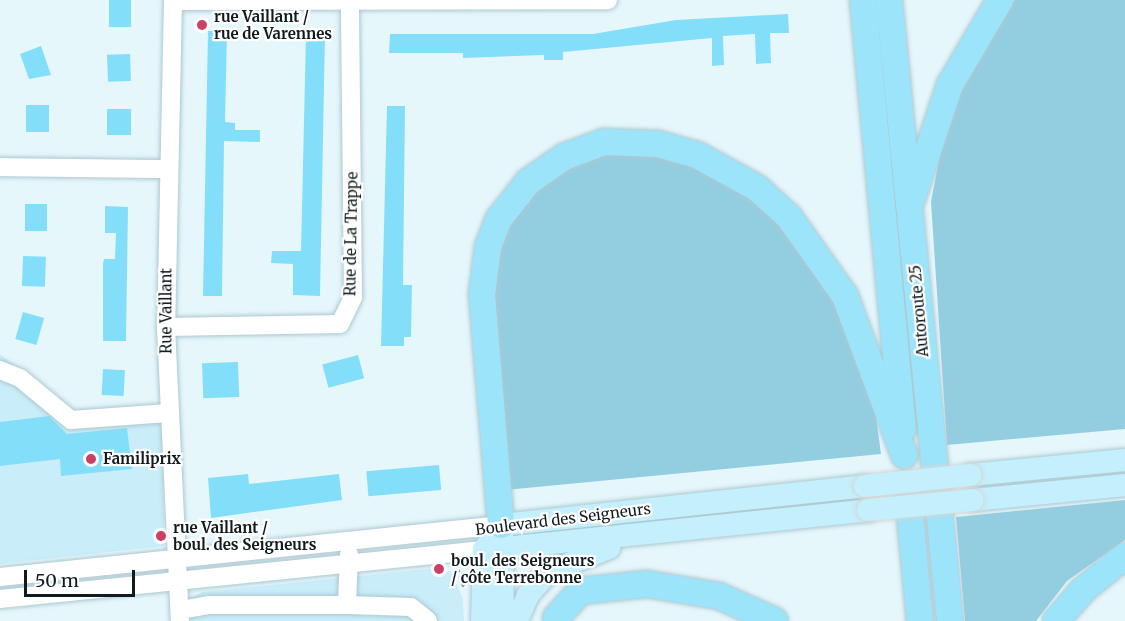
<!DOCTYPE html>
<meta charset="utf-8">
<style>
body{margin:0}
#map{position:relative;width:1125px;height:621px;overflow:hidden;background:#e6f7fc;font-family:Merriweather,serif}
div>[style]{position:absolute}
.built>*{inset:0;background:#c9eefa}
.green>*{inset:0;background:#93cee0}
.building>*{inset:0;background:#83dff9;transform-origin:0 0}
.path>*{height:3px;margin-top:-1.5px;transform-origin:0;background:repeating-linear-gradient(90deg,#92a0a4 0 3px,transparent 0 7.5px)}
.roads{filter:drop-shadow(0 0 2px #adc8d1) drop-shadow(0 0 2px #adc8d1)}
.minor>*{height:18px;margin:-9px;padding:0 9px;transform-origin:9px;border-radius:9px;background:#fff}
.major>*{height:22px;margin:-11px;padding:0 11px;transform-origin:11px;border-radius:11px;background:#c4effc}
.highway>*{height:26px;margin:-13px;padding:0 13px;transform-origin:13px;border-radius:13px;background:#9ce4fa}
.bridges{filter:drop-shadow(0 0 2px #d4d6d6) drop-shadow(0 0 2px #d4d6d6)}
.major-bridge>*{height:22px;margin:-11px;padding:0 11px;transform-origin:11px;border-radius:11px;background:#c4effc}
.dots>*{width:16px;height:16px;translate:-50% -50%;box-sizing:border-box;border:3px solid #fff;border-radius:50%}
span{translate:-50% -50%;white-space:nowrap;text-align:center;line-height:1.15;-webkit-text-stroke:4.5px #fff;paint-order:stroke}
.poi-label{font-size:15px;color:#111b1e;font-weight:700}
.left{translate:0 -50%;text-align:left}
.street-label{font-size:15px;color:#111b1e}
.scale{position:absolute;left:24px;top:570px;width:111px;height:27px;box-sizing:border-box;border:3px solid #111b1e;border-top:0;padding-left:8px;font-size:18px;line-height:21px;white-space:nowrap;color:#111b1e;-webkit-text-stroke:4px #fff;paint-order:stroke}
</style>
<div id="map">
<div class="built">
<i style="clip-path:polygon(0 354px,77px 413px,162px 405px,164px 546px,0 564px)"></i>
<i style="clip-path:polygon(437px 568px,438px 573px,451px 571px,463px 599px,464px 621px,191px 621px,192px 599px,202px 592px)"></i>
</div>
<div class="green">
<i style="clip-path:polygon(1015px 0,1125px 0,1125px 429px,947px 445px,931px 202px,942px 144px,964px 81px,994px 25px)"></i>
<i style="clip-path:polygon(635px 149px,722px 175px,784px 226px,829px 292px,874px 401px,881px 454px,506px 490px,493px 285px,499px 245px,530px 192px,597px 152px)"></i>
<i style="clip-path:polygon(1125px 500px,1125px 540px,1067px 581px,1036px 621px,965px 621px,956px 517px)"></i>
</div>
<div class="building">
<i style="left:109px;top:0;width:22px;height:27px"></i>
<i style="clip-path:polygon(788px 14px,789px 33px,770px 33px,771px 63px,756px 64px,755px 34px,723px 36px,724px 65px,712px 66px,712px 38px,563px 52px,563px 60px,544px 60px,544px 55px,463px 58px,463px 53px,389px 53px,390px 34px,593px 34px,676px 20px)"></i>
<i style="clip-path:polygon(208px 31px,227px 31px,225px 122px,235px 123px,235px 130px,260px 130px,260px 142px,224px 141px,222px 296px,203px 296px)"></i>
<i style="clip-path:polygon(306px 34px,325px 34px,320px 296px,293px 295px,293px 264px,271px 263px,272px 251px,301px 251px)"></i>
<i style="clip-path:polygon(41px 46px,51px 75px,29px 79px,20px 54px)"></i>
<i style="left:130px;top:54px;width:27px;height:23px;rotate:88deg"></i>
<i style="left:26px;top:105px;width:23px;height:27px"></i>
<i style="clip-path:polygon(387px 106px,405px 106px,403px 285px,412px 285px,411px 337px,404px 337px,404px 346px,381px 346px)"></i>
<i style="left:107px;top:109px;width:24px;height:26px"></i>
<i style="left:25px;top:204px;width:22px;height:27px"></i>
<i style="clip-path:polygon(105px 206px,128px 207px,126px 341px,103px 341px,103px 264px,104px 259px,115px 259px,116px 233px,105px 233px)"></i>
<i style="left:23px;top:256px;width:23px;height:30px;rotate:2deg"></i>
<i style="left:23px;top:312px;width:22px;height:28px;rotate:16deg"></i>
<i style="left:358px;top:355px;width:24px;height:37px;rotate:75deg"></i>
<i style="left:238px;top:362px;width:35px;height:36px;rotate:88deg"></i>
<i style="left:103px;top:369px;width:22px;height:26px;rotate:3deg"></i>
<i style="clip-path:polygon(49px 416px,67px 434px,127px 428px,132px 469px,61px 476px,60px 459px,0 466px,0 422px)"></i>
<i style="left:439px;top:465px;width:25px;height:73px;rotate:85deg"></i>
<i style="clip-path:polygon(248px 474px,249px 484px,339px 474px,342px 500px,211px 518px,208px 478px)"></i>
</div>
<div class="path">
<i style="left:458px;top:569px;width:20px;rotate:72deg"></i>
</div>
<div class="roads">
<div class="minor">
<i style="left:173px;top:0;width:327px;rotate:91.2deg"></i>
<i style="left:166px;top:327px;width:294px;rotate:87.3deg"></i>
<i style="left:173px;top:1px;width:435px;rotate:-0.1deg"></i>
<i style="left:0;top:167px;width:167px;rotate:0.7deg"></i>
<i style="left:166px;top:327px;width:174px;rotate:-1deg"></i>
<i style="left:340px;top:324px;width:30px;rotate:-64deg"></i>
<i style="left:353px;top:297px;width:294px;rotate:-90.6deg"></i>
<i style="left:0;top:370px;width:22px;rotate:22deg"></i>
<i style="left:20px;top:378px;width:66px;rotate:39.5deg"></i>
<i style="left:71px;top:420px;width:97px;rotate:-4.1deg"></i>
<i style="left:0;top:577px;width:504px;rotate:-5.93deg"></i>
<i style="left:0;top:599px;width:486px;rotate:-5.8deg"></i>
<i style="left:347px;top:605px;width:64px;rotate:1.8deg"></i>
<i style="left:411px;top:607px;width:22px;rotate:39deg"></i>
<i style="left:181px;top:610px;width:29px;rotate:-10deg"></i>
<i style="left:210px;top:605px;width:137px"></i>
<i style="left:347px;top:605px;width:51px;rotate:-87.8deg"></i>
</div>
<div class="major">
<i style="left:970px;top:475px;width:156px;rotate:-5.5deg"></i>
<i style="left:973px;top:500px;width:153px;rotate:-5.6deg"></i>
<i style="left:501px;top:525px;width:366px;rotate:-6.1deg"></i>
<i style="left:502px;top:532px;width:89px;rotate:89.4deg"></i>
<i style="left:484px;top:550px;width:386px;rotate:-5.9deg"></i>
<i style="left:482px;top:621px;width:71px;rotate:-88.4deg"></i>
<i style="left:484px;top:550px;width:14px;rotate:-56deg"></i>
<i style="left:517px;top:621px;width:28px;rotate:-67deg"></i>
<i style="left:528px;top:595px;width:31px;rotate:-48deg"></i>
<i style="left:549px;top:572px;width:65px;rotate:-21.8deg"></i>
</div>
<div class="highway">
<i style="left:863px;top:0;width:431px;rotate:84.7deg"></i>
<i style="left:889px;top:0;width:624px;rotate:84.39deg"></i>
<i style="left:912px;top:199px;width:120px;rotate:-71.6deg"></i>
<i style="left:950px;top:85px;width:99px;rotate:-59.5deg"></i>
<i style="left:907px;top:484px;width:138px;rotate:84.6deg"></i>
<i style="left:501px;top:525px;width:232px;rotate:-94.7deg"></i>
<i style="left:482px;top:294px;width:47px;rotate:-82.7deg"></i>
<i style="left:488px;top:247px;width:30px;rotate:-69deg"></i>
<i style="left:499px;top:219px;width:47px;rotate:-51.9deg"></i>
<i style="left:528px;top:182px;width:44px;rotate:-34.8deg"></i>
<i style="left:564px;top:157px;width:43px;rotate:-20.6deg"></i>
<i style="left:604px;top:142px;width:54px;rotate:2.1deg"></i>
<i style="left:658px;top:144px;width:41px;rotate:15.8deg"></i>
<i style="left:697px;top:155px;width:68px;rotate:28.8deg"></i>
<i style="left:757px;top:188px;width:43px;rotate:42.2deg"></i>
<i style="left:789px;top:217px;width:97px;rotate:54.7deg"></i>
<i style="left:845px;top:296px;width:170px;rotate:69.6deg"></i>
<i style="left:556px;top:618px;width:36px;rotate:-48deg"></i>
<i style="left:580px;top:591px;width:67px;rotate:-6deg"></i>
<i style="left:647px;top:584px;width:73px;rotate:9.5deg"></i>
<i style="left:719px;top:596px;width:61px;rotate:24.1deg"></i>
<i style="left:1056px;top:621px;width:41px;rotate:-48.9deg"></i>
<i style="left:1083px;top:590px;width:54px;rotate:-39deg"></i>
</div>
</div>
<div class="bridges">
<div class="major-bridge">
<i style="left:865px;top:486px;width:106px;rotate:-6deg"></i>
<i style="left:868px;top:510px;width:105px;rotate:-5.4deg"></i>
</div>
</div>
<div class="dots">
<i style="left:202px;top:25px;background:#ce3f66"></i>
<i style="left:91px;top:459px;background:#ce3f66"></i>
<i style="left:161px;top:536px;background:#ce3f66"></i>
<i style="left:439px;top:569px;background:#ce3f66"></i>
</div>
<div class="poi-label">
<span class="left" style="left:214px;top:25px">rue Vaillant /<br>rue de Varennes</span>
<span class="left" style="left:103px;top:459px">Familiprix</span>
<span class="left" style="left:173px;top:536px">rue Vaillant /<br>boul. des Seigneurs</span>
<span class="left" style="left:451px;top:569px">boul. des Seigneurs<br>/ côte Terrebonne</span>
</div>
<div class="street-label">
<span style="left:351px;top:234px;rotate:-89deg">Rue de La Trappe</span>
<span style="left:166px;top:311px;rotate:-90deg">Rue Vaillant</span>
<span style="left:919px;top:311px;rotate:-95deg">Autoroute 25</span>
<span style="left:563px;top:519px;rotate:-7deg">Boulevard des Seigneurs</span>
</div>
<div class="scale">50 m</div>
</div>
